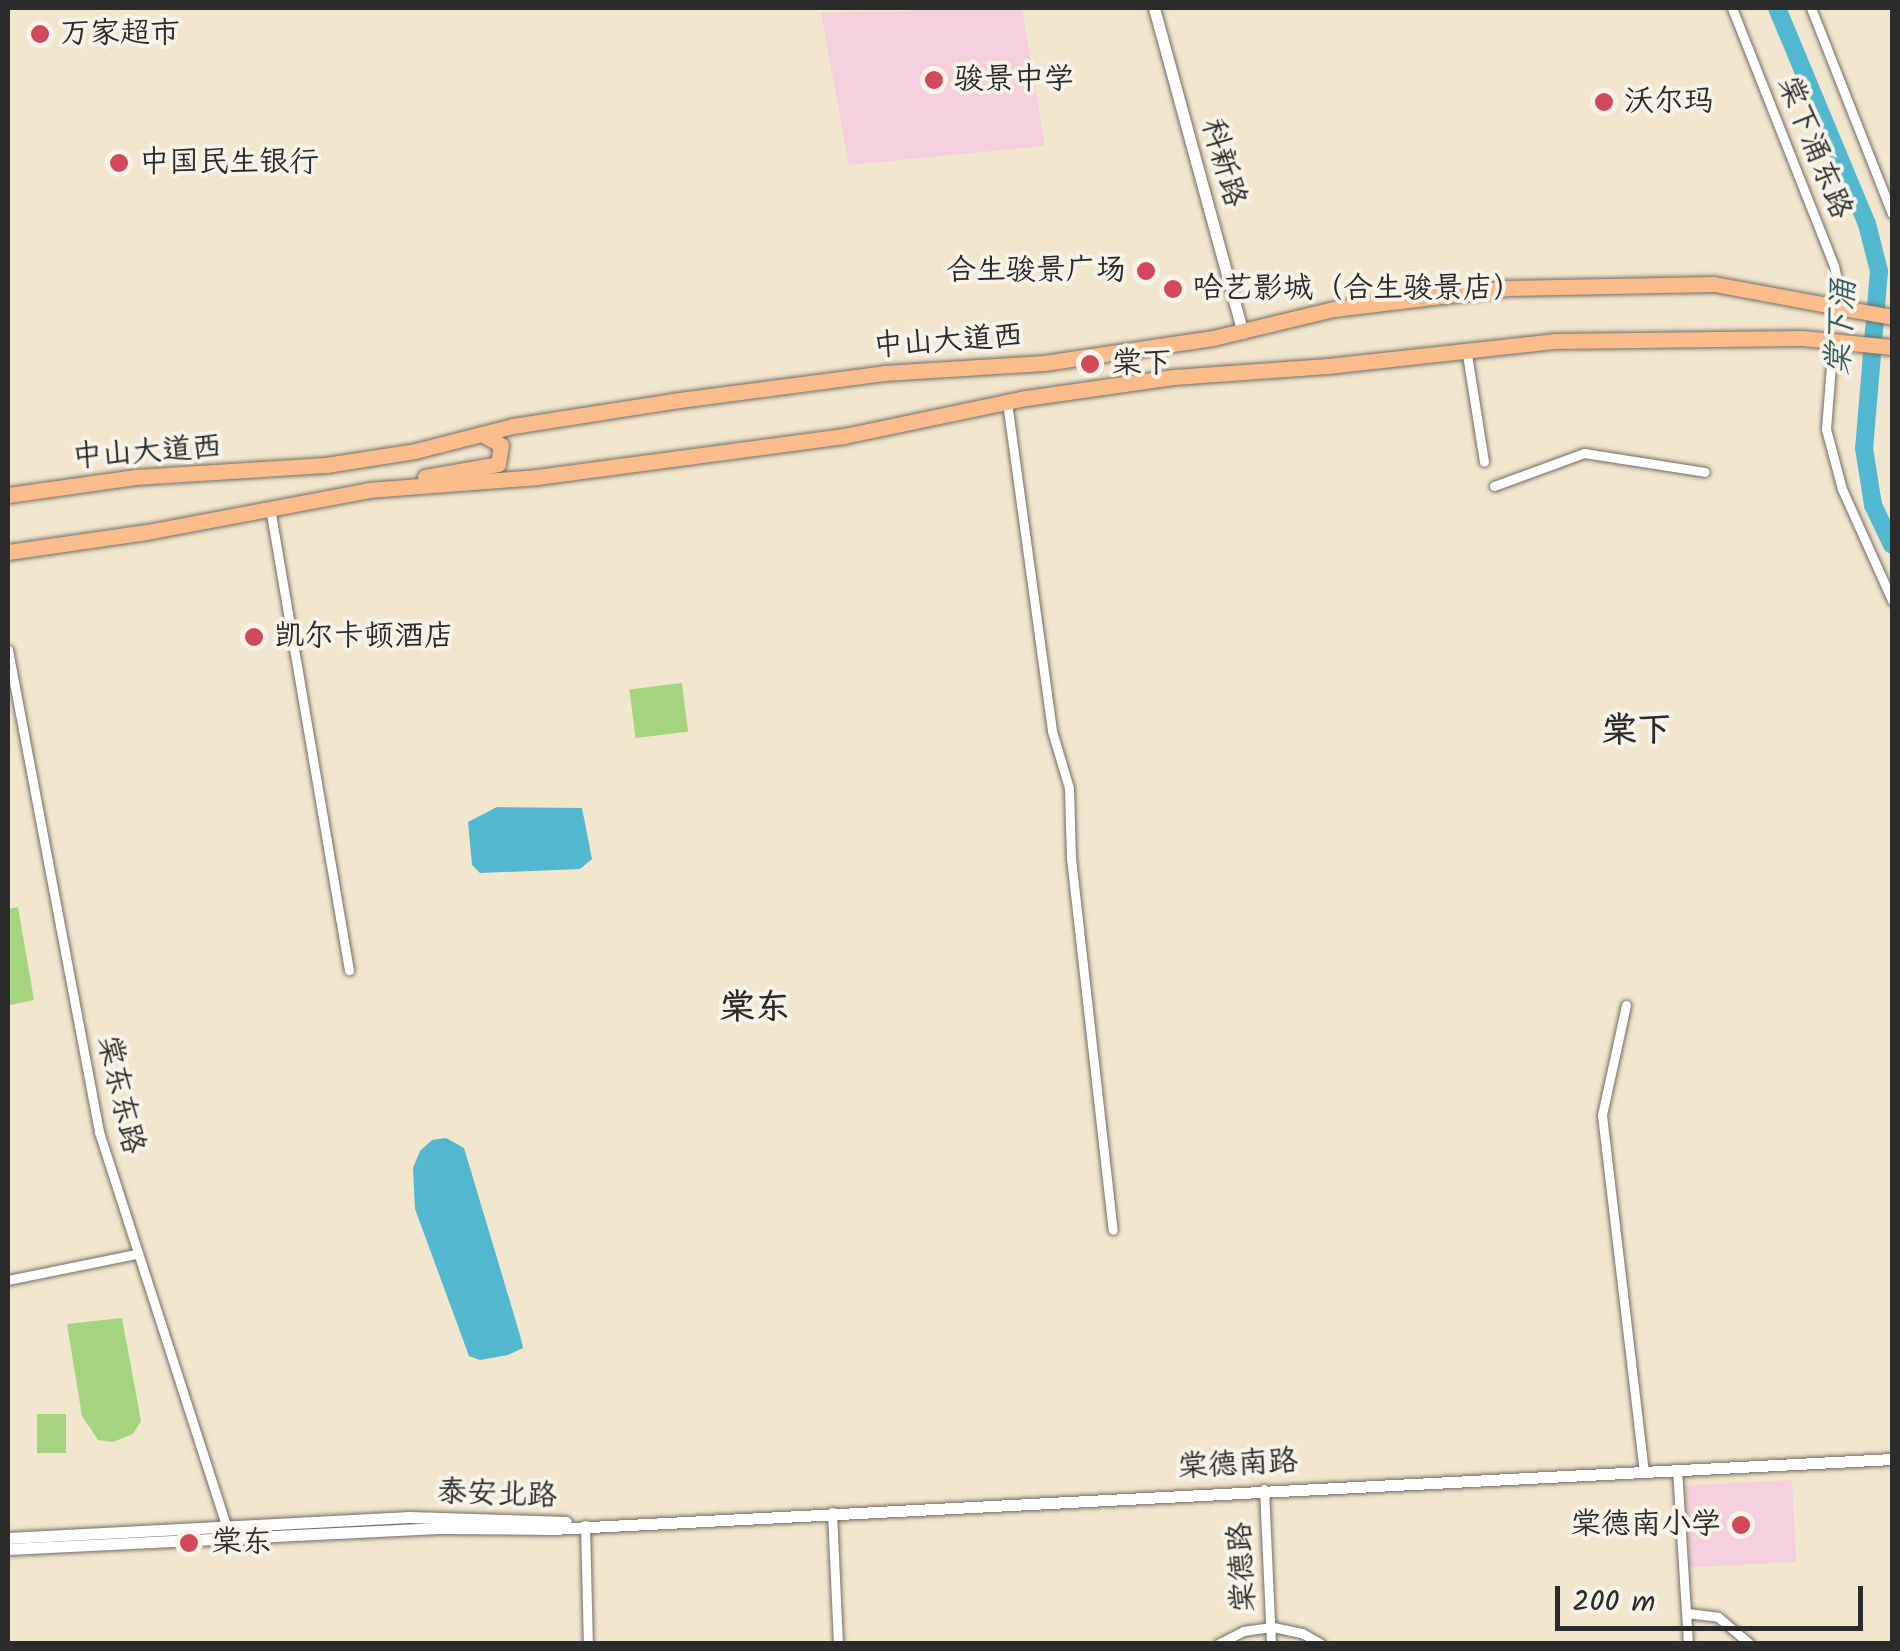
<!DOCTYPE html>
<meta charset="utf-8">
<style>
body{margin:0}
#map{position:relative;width:1900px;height:1651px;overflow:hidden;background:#f3e6cf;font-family:Kalam,"LXGW WenKai TC",sans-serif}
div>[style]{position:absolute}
.built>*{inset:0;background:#f4cfdd;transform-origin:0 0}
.green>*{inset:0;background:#a5d380;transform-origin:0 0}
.water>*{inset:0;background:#51b8cf}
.river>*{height:18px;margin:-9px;padding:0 9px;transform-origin:9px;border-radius:9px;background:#51b8cf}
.roads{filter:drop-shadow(0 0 2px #716c64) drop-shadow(0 0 2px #716c64)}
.minor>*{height:9px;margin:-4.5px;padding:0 4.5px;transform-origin:4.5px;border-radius:4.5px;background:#fff}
.tertiary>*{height:11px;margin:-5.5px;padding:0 5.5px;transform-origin:5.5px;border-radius:5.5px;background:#fff}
.trunk>*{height:15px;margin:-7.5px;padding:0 7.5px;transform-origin:7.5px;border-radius:7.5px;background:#fabc8b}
.dots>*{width:28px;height:28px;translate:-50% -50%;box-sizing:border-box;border:5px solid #f7f3e8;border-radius:50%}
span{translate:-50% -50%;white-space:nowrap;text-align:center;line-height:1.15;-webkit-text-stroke:8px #f7f3e8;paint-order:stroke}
.poi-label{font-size:30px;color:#2b2b2b}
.left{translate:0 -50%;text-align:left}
.right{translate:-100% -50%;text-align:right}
.street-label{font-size:30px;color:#2b2b2b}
.water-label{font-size:32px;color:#385c64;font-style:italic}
.quarter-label{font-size:35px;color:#2b2b2b;font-weight:700}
.frame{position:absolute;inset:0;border:10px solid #2b2b2b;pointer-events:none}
.scale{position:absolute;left:1555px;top:1586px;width:308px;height:45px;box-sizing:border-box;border:5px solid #2b2b2b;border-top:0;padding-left:12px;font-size:30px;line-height:35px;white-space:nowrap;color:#2b2b2b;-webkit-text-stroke:8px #f7f3e8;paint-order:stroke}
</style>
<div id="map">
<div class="built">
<i style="clip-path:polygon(1022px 8px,1045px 146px,849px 165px,821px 13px)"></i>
<i style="left:1792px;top:1480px;width:82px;height:106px;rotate:87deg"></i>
</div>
<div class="green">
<i style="left:682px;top:683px;width:49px;height:53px;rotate:83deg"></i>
<i style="clip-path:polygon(18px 907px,34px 1000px,10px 1005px,8px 909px)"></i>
<i style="clip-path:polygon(122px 1318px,141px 1421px,133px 1434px,113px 1442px,98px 1440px,82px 1416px,67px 1324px)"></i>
<i style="left:37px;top:1414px;width:29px;height:39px"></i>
</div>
<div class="water">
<i style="clip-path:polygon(497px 807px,582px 808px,592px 859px,580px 869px,480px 873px,472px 865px,468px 822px)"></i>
<i style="clip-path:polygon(446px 1138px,464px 1148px,520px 1335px,523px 1348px,508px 1355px,480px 1360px,469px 1356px,415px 1209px,413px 1168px,420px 1151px,432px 1140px)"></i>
</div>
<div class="river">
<i style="left:1777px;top:8px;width:234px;rotate:67.4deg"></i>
<i style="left:1867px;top:224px;width:49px;rotate:75.7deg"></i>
<i style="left:1879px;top:271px;width:178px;rotate:94.8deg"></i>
<i style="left:1864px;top:448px;width:58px;rotate:81deg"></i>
<i style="left:1873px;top:505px;width:44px;rotate:64.6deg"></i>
</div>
<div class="roads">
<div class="minor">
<i style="left:1732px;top:8px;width:277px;rotate:68.4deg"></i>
<i style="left:1834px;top:266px;width:44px;rotate:76.9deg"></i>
<i style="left:1811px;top:8px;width:221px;rotate:68.5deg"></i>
<i style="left:1833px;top:340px;width:89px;rotate:94.5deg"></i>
<i style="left:1826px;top:429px;width:62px;rotate:75.1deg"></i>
<i style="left:1842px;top:489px;width:122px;rotate:65.8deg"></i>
<i style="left:1466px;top:348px;width:115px;rotate:81deg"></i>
<i style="left:1007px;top:402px;width:332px;rotate:82.2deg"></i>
<i style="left:1052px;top:731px;width:59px;rotate:73.4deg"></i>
<i style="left:1069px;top:788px;width:70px;rotate:88.4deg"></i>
<i style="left:1071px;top:858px;width:374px;rotate:83.6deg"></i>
<i style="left:1494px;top:486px;width:96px;rotate:-20.1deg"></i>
<i style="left:1584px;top:453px;width:122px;rotate:8.9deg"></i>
<i style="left:270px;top:508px;width:469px;rotate:80.3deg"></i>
<i style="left:8px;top:650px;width:491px;rotate:79.3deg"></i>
<i style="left:99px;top:1132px;width:420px;rotate:72.1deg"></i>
<i style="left:1626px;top:1005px;width:113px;rotate:102.3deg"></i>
<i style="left:1602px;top:1115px;width:358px;rotate:83.3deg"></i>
<i style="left:8px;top:1280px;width:131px;rotate:-11.5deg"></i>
<i style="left:1677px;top:1469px;width:175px;rotate:86.4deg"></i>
<i style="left:1264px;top:1489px;width:155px;rotate:87.4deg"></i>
<i style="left:832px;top:1512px;width:132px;rotate:87.4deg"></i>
<i style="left:585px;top:1525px;width:119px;rotate:88.6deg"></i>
<i style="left:1687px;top:1613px;width:31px;rotate:7deg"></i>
<i style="left:1718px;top:1617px;width:42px;rotate:40.2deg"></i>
<i style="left:1218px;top:1644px;width:28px;rotate:-27deg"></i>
<i style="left:1243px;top:1631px;width:30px;rotate:-8deg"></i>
<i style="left:1273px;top:1627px;width:30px;rotate:12deg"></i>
<i style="left:1302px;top:1633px;width:22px;rotate:30deg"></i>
</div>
<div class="tertiary">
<i style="left:1154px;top:8px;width:337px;rotate:74.7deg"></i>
<i style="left:8px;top:1538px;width:402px;rotate:-3deg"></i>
<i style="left:409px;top:1517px;width:157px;rotate:1.8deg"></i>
<i style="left:8px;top:1549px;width:436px;rotate:-2.8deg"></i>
<i style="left:443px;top:1528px;width:109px;rotate:0.5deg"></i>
<i style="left:552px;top:1529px;width:1342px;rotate:-2.99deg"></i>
</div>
<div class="trunk">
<i style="left:425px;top:477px;width:74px;rotate:-10.1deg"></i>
<i style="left:498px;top:464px;width:19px;rotate:-81deg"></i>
<i style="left:501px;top:445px;width:22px;rotate:-150deg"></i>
<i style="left:8px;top:495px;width:129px;rotate:-8deg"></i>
<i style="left:136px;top:477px;width:190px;rotate:-3.6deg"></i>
<i style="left:326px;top:465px;width:90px;rotate:-8.9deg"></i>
<i style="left:415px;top:451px;width:101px;rotate:-14.3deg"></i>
<i style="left:513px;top:426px;width:161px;rotate:-8.9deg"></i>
<i style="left:672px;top:401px;width:214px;rotate:-7.5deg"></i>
<i style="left:884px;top:373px;width:160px;rotate:-3.6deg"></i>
<i style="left:1044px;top:363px;width:171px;rotate:-8.4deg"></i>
<i style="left:1213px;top:338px;width:124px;rotate:-13.5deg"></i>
<i style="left:1334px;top:309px;width:175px;rotate:-6.9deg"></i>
<i style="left:1508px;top:288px;width:206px;rotate:-1.1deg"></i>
<i style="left:1714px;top:284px;width:181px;rotate:10.5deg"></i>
<i style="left:8px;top:552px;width:140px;rotate:-8.2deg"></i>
<i style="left:147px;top:532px;width:226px;rotate:-10.7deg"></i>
<i style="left:369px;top:490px;width:169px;rotate:-4.4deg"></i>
<i style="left:537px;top:477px;width:310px;rotate:-7.6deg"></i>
<i style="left:844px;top:436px;width:186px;rotate:-11.8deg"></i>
<i style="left:1026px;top:398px;width:149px;rotate:-8.1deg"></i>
<i style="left:1174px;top:377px;width:154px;rotate:-4.1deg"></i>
<i style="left:1328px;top:366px;width:227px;rotate:-6.3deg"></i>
<i style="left:1554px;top:341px;width:248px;rotate:-0.7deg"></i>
<i style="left:1802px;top:338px;width:90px;rotate:5.7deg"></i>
</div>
</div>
<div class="dots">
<i style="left:40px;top:34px;background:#d1495b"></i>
<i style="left:934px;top:80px;background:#d1495b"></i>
<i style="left:1604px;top:102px;background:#d1495b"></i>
<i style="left:119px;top:163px;background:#d1495b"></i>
<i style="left:1146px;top:271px;background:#d1495b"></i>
<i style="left:1173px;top:289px;background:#d1495b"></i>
<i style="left:1090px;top:364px;background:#d1495b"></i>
<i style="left:254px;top:637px;background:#d1495b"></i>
<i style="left:1741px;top:1525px;background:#d1495b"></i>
<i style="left:189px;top:1543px;background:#d1495b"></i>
</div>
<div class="poi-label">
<span class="left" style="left:60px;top:34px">万家超市</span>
<span class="left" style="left:954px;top:80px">骏景中学</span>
<span class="left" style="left:1624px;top:102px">沃尔玛</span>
<span class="left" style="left:139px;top:163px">中国民生银行</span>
<span class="right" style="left:1126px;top:271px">合生骏景广场</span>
<span class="left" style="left:1193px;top:289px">哈艺影城（合生骏景店）</span>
<span class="left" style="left:1112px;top:364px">棠下</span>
<span class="left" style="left:274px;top:637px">凯尔卡顿酒店</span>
<span class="right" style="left:1721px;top:1525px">棠德南小学</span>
<span class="left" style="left:212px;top:1543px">棠东</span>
</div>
<div class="street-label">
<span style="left:1814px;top:148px;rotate:68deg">棠下涌东路</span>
<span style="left:1223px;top:163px;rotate:74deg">科新路</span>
<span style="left:948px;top:342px;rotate:-4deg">中山大道西</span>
<span style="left:147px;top:453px;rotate:-4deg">中山大道西</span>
<span style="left:120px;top:1095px;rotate:77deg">棠东东路</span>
<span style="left:1238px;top:1465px;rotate:-3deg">棠德南路</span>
<span style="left:497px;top:1495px;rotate:2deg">泰安北路</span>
<span style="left:1243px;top:1567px;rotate:-93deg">棠德路</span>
</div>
<div class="water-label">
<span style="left:1843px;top:327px;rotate:-86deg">棠下涌</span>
</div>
<div class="quarter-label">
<span style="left:1637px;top:732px">棠下</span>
<span style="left:755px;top:1009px">棠东</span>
</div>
<div class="frame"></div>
<div class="scale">200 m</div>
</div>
